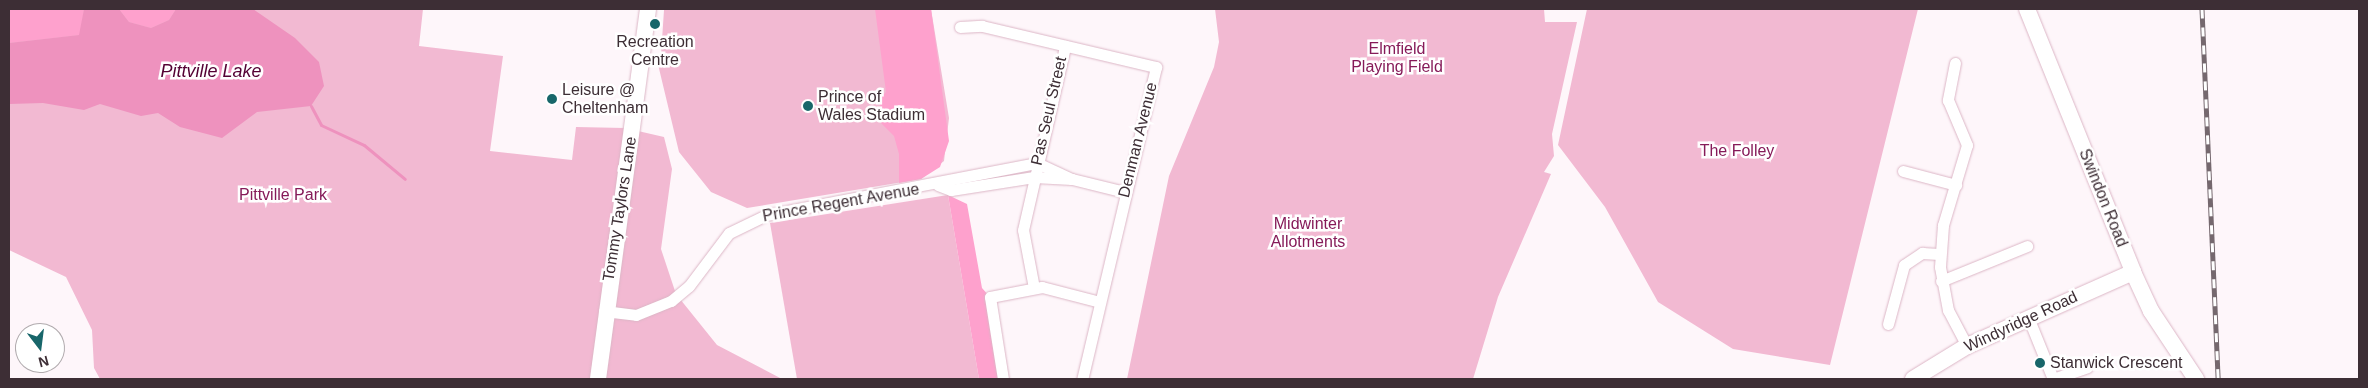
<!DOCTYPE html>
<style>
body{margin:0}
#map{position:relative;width:2368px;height:388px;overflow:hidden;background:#fef6fa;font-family:Arial,sans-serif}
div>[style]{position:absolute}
.green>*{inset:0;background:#f2b9d2}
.forest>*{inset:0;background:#fea1cd}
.water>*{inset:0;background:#ee92be}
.stream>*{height:3px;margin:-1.5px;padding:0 1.5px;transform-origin:1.5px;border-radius:1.5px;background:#ee92be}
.roads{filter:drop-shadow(0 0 1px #dcb6c6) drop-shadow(0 0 1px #dcb6c6)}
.street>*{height:11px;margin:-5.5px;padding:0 5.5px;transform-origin:5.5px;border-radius:5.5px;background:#fff}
.secondary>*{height:16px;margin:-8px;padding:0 8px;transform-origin:8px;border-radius:8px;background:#fff}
.rail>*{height:5px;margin-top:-2.5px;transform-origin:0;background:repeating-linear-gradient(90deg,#fff 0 9px,#75686e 0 18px);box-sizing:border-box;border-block:1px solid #75686e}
.dots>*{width:14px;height:14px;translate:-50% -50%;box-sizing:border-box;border:2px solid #fff;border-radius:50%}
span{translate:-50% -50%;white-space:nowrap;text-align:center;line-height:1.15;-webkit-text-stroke:5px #fff;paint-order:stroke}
.poi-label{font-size:16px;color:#3d2e35}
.left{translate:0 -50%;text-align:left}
.park-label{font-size:16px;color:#861b59}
.street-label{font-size:16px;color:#3d2e35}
.water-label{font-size:18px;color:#540134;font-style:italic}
.frame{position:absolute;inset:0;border:10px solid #3d2e35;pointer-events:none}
.north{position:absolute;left:15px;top:323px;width:50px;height:50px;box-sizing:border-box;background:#fff;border:1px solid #b1abae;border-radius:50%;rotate:165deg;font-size:14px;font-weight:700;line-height:20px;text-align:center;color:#3d2e35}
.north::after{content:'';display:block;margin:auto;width:18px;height:22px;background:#18666a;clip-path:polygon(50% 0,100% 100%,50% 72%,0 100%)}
</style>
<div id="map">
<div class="green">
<i style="clip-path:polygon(9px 9px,423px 9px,419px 46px,503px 56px,490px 151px,572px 160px,576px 127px,625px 128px,664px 137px,672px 169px,661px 249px,676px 294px,717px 345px,782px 379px,100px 379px,94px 368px,92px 330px,66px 277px,9px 250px)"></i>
<i style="clip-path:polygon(659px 9px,931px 9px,949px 118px,944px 161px,921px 179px,747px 208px,711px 192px,679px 152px,656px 56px,661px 55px,664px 10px)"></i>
<i style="clip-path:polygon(1215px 9px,1544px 9px,1545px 22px,1577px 22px,1552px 134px,1554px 156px,1544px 172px,1551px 174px,1498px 297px,1473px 379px,1127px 379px,1169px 176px,1214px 67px,1219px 42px)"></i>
<i style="clip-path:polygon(1587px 9px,1918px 9px,1830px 365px,1733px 349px,1658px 302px,1605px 207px,1558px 145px)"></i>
<i style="clip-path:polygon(948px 195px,979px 379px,797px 379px,770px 223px)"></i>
</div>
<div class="forest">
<i style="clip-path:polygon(9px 9px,84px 9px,80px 35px,9px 43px)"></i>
<i style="clip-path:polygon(119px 9px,176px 9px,169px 20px,151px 28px,129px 22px)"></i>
<i style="clip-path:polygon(875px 9px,931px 9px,949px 141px,940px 167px,921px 179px,899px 183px,899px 154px,894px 136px,881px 123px,880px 98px,886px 92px)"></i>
<i style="clip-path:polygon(948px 195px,967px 204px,982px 288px,990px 297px,1004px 379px,979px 379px)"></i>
</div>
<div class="water">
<i style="clip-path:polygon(84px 9px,119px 9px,129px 22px,151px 28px,169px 20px,176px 9px,253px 9px,295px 38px,319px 62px,324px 86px,311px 106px,257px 112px,222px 138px,180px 127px,158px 113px,141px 116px,100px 104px,84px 110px,43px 103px,9px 104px,9px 43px,79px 35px)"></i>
</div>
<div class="stream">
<i style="left:311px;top:106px;width:21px;rotate:62deg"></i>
<i style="left:321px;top:125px;width:47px;rotate:24.9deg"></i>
<i style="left:364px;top:145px;width:53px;rotate:39.7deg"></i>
</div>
<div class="roads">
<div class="street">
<i style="left:960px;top:27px;width:22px;rotate:-3deg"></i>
<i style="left:982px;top:26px;width:179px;rotate:13.3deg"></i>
<i style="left:1156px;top:67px;width:321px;rotate:103.3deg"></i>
<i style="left:1955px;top:63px;width:38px;rotate:101deg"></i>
<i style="left:1948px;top:100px;width:49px;rotate:67.1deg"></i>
<i style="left:1967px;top:145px;width:84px;rotate:106.7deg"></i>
<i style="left:1943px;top:225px;width:42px;rotate:94.1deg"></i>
<i style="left:1940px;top:267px;width:44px;rotate:79.5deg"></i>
<i style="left:1948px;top:310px;width:41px;rotate:62.2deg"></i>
<i style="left:1903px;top:171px;width:55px;rotate:14.8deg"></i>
<i style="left:938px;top:185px;width:14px;rotate:21deg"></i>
<i style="left:951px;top:190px;width:84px;rotate:-8.9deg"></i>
<i style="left:1034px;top:177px;width:38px;rotate:3deg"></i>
<i style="left:1072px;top:179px;width:55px;rotate:13.8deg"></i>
<i style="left:1941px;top:281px;width:93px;rotate:-22.1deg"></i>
<i style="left:1034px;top:288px;width:59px;rotate:-100.7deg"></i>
<i style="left:1023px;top:230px;width:189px;rotate:-77.1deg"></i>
<i style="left:604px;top:311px;width:32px;rotate:7deg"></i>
<i style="left:636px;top:315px;width:38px;rotate:-22deg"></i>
<i style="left:671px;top:301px;width:23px;rotate:-40deg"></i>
<i style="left:689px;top:286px;width:66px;rotate:-53deg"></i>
<i style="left:729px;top:233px;width:41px;rotate:-25.9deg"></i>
<i style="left:766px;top:215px;width:276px;rotate:-10.9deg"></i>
<i style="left:1037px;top:163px;width:38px;rotate:25deg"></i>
<i style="left:2028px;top:317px;width:67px;rotate:68deg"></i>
<i style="left:2053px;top:379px;width:36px;rotate:-19deg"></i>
<i style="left:1888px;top:324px;width:61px;rotate:-74.8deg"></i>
<i style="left:1904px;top:265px;width:22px;rotate:-34deg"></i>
<i style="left:1922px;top:253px;width:17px;rotate:3deg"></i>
<i style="left:1003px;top:379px;width:83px;rotate:-99deg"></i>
<i style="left:990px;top:297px;width:53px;rotate:-10.9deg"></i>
<i style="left:1042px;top:287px;width:60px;rotate:14.5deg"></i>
</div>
<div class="secondary">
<i style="left:2027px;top:9px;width:284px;rotate:68deg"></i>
<i style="left:2133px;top:272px;width:43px;rotate:65.2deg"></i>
<i style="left:2151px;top:311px;width:82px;rotate:56.5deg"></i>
<i style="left:598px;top:379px;width:373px;rotate:-82.3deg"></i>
<i style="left:1913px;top:379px;width:63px;rotate:-31.4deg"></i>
<i style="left:1967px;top:346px;width:182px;rotate:-24deg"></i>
</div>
</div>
<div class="rail">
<i style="left:2202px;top:9px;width:370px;rotate:87.5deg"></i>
</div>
<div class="dots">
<i style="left:655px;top:24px;background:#18666a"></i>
<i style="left:552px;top:99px;background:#18666a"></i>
<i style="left:808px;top:106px;background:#18666a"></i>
<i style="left:2040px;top:363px;background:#18666a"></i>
</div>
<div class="poi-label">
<span style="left:655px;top:51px">Recreation<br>Centre</span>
<span class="left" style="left:562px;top:99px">Leisure @<br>Cheltenham</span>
<span class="left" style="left:818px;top:106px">Prince of<br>Wales Stadium</span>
<span class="left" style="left:2050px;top:363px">Stanwick Crescent</span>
</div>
<div class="park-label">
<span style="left:1397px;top:58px">Elmfield<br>Playing Field</span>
<span style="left:1737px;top:151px">The Folley</span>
<span style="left:283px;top:195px">Pittville Park</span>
<span style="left:1308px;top:233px">Midwinter<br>Allotments</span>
</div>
<div class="street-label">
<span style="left:1049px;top:111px;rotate:-77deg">Pas Seul Street</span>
<span style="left:1138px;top:140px;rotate:-76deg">Denman Avenue</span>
<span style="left:2103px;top:198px;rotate:68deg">Swindon Road</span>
<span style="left:841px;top:203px;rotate:-10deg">Prince Regent Avenue</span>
<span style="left:620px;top:209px;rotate:-81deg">Tommy Taylors Lane</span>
<span style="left:2021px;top:322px;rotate:-25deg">Windyridge Road</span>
</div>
<div class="water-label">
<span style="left:211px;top:71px">Pittville Lake</span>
</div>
<div class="frame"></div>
<div class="north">N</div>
</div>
